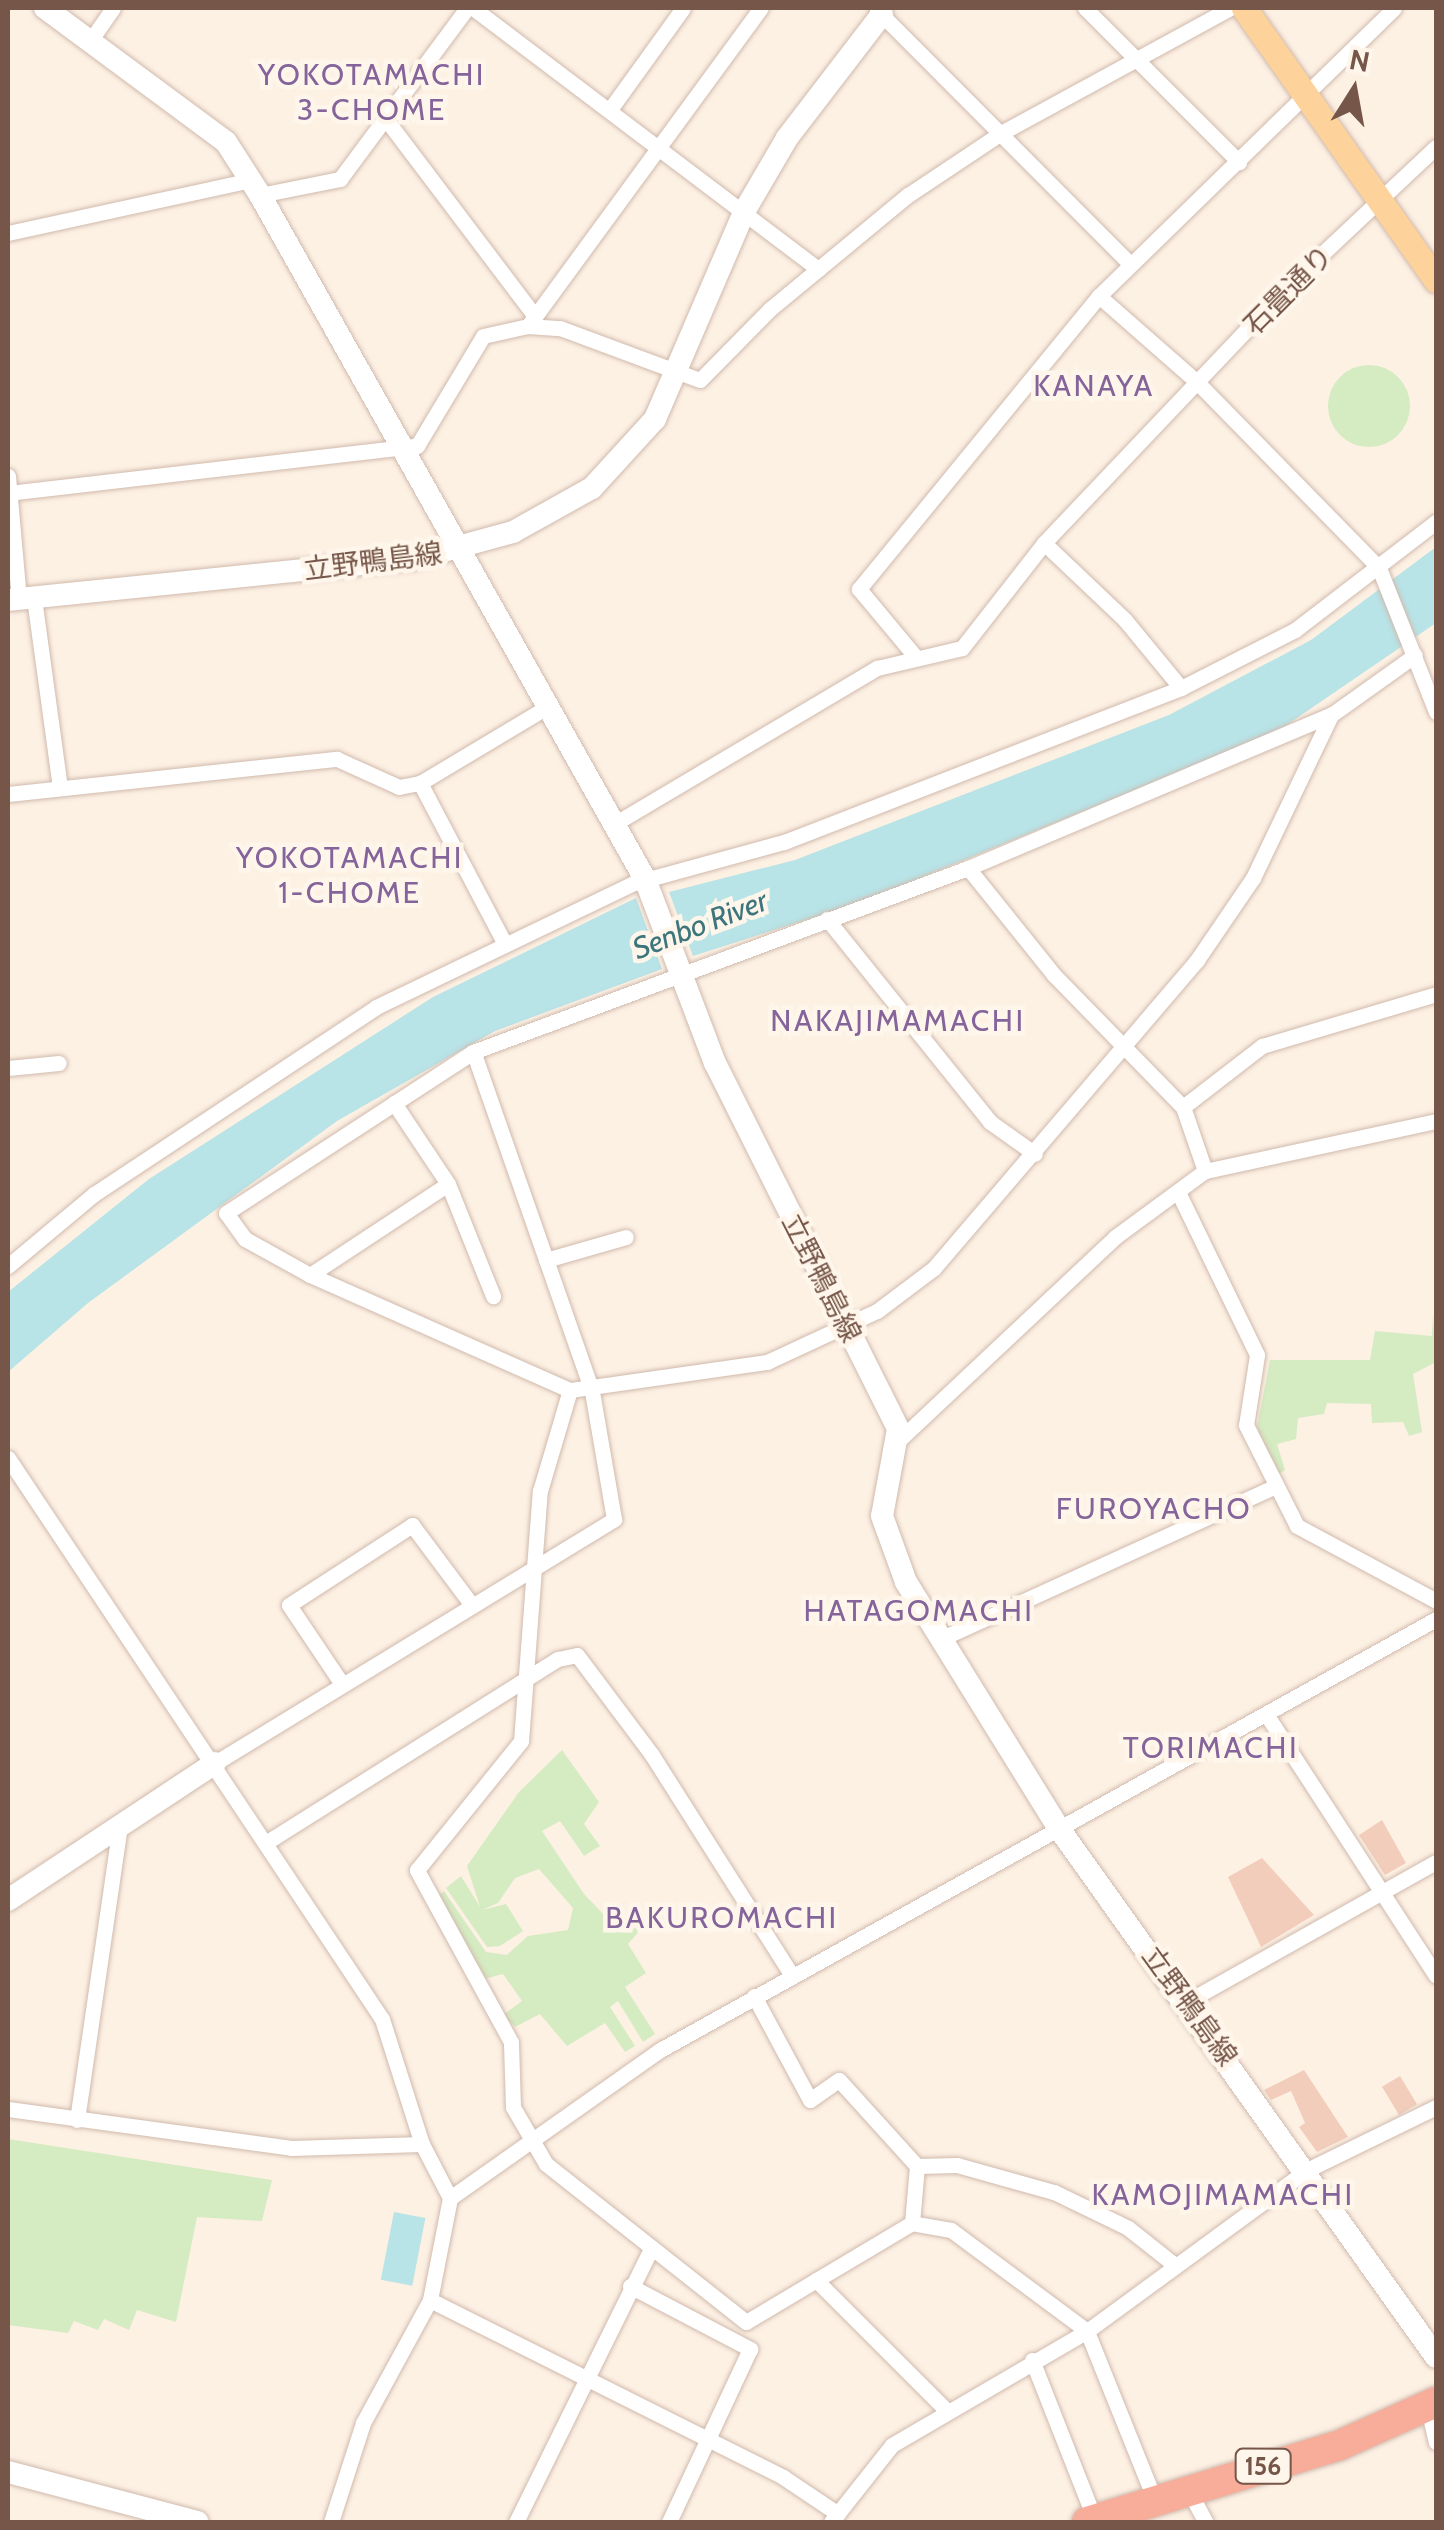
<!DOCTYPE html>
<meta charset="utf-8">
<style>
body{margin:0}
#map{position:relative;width:1444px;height:2530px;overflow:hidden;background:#fdf1e4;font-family:Cabin,"Noto Sans JP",sans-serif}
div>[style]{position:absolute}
.green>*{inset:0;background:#d5ebc2}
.round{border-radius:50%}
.water>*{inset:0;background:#b8e3e7;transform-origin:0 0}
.building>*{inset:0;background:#f3cdbb;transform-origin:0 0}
.roads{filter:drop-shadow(0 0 2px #d0baad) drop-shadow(0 0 2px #d0baad)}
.street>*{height:15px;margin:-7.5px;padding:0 7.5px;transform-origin:7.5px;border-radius:7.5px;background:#fff}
.secondary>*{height:22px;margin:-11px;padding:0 11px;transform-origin:11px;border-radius:11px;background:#fff}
.primary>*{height:25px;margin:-12.5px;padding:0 12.5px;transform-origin:12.5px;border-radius:12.5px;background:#fdd29b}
.highway>*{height:30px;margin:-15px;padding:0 15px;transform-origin:15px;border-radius:15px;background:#f8ac9a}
span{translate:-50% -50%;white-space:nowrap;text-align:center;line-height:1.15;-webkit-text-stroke:9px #fff6eb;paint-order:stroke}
.shield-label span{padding:2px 8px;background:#fff6eb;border:2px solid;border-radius:8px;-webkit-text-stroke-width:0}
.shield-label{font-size:25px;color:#765649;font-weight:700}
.street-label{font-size:28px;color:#765649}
.neighbourhood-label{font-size:30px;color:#84649a;letter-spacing:2.5px}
.water-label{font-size:30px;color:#3c767c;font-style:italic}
.frame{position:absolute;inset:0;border:10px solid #765649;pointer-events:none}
.north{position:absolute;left:1304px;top:40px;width:100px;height:100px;-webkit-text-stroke:8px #fff6eb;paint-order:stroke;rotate:11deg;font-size:28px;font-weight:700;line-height:40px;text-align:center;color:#765649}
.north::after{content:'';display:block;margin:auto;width:35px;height:45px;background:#765649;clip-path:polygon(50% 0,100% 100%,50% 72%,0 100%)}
</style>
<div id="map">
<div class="green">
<i class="round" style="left:1328px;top:365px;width:82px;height:82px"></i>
<i style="clip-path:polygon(1433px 1313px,1436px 1362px,1413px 1374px,1422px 1432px,1409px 1436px,1403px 1422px,1372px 1423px,1371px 1404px,1327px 1403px,1324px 1414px,1298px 1418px,1296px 1439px,1277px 1444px,1285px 1470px,1277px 1475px,1257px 1427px,1270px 1360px,1370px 1360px,1375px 1331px,1432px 1336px)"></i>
<i style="clip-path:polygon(562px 1750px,599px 1802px,584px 1824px,600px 1846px,584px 1856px,560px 1821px,542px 1831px,584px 1894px,607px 1918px,640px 1930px,628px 1944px,646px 1973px,625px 1987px,655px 2034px,643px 2042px,618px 2001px,610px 2007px,635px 2046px,625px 2052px,605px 2023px,567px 2046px,540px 2014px,515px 2027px,503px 2015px,522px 2001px,503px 1974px,484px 1979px,434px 1899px,444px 1891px,486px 1952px,507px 1955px,528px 1936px,568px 1930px,573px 1908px,539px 1869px,515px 1878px,498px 1903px,482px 1910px,506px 1904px,523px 1931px,500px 1946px,487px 1947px,446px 1888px,461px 1876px,480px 1907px,467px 1866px,519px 1792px)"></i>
<i style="clip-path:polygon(8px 2139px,272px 2180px,262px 2221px,197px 2217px,176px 2322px,137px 2310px,129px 2330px,104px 2319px,98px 2330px,74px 2321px,68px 2333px,8px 2325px)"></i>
</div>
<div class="water">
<i style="clip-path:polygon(1436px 547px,1436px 623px,1275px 733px,856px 904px,693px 956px,669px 892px,795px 860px,1169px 715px,1311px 640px)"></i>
<i style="clip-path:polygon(636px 898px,662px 969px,495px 1031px,337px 1121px,88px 1303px,8px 1372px,8px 1292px,149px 1179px,433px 997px)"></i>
<i style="left:394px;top:2212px;width:32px;height:69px;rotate:11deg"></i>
</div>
<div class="building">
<i style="clip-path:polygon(1382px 1820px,1406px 1863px,1385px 1875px,1359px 1835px)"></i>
<i style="clip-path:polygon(1262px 1858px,1314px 1915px,1261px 1947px,1228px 1877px)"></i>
<i style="clip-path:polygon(1304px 2070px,1348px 2137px,1317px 2152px,1299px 2127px,1305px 2123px,1291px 2091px,1271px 2100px,1264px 2090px)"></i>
<i style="left:1400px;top:2076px;width:33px;height:21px;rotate:59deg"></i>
</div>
<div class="roads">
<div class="street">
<i style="left:473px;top:8px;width:433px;rotate:37.1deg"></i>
<i style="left:1085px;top:8px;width:218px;rotate:45deg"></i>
<i style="left:877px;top:10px;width:359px;rotate:45.1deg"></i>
<i style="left:90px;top:41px;width:40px;rotate:-55.1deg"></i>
<i style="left:611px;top:108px;width:123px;rotate:-54.2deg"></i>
<i style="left:385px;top:118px;width:248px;rotate:52.9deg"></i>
<i style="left:260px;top:195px;width:82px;rotate:-11.3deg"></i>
<i style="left:340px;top:179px;width:213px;rotate:-53.4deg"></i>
<i style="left:8px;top:233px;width:250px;rotate:-12.3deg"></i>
<i style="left:1099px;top:296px;width:133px;rotate:41.3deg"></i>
<i style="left:1199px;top:384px;width:257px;rotate:45.6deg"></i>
<i style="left:1379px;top:568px;width:155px;rotate:68.4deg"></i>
<i style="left:528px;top:326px;width:32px;rotate:4deg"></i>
<i style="left:560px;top:328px;width:149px;rotate:20.4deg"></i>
<i style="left:700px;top:380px;width:100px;rotate:-45.4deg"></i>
<i style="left:770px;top:309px;width:179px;rotate:-39.6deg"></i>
<i style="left:908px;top:195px;width:112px;rotate:-33.7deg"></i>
<i style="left:1001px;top:133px;width:261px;rotate:-28.6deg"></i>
<i style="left:8px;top:476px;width:123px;rotate:84.9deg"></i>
<i style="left:8px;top:493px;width:412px;rotate:-6.6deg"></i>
<i style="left:417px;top:446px;width:128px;rotate:-59deg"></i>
<i style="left:483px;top:336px;width:46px;rotate:-12.5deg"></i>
<i style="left:528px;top:326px;width:394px;rotate:-53.8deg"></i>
<i style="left:1044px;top:543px;width:112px;rotate:43.5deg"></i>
<i style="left:1125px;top:620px;width:88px;rotate:50.5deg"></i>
<i style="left:34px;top:598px;width:191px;rotate:82.2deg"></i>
<i style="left:914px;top:655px;width:86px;rotate:-129.8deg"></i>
<i style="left:859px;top:589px;width:379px;rotate:-50.7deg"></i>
<i style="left:1099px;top:296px;width:412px;rotate:-44.3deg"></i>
<i style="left:420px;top:783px;width:180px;rotate:62.2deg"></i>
<i style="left:8px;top:794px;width:331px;rotate:-6.1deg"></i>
<i style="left:337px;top:759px;width:68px;rotate:24.3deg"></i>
<i style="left:399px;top:787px;width:21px;rotate:-11deg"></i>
<i style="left:420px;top:783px;width:148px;rotate:-30.9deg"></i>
<i style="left:614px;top:824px;width:306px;rotate:-30.7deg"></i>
<i style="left:877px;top:668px;width:87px;rotate:-13.2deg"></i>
<i style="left:962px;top:648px;width:133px;rotate:-52deg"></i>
<i style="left:1044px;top:543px;width:357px;rotate:-46.5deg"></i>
<i style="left:1290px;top:284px;width:200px;rotate:-43.2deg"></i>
<i style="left:968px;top:868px;width:137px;rotate:51.2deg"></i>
<i style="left:1054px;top:975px;width:185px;rotate:45.7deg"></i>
<i style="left:1183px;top:1107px;width:68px;rotate:71deg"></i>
<i style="left:827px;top:919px;width:260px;rotate:51.2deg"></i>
<i style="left:990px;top:1122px;width:55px;rotate:35.4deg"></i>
<i style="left:8px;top:1068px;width:51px;rotate:-5.6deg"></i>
<i style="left:394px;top:1103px;width:97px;rotate:56.3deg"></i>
<i style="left:448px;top:1184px;width:121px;rotate:68.1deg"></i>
<i style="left:1183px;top:1107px;width:100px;rotate:-37.7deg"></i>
<i style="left:1262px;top:1046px;width:182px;rotate:-16.6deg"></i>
<i style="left:448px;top:1184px;width:165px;rotate:146.6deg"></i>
<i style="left:310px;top:1275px;width:74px;rotate:-151deg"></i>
<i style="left:245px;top:1239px;width:32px;rotate:-126deg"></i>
<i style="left:226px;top:1213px;width:295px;rotate:-33.1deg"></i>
<i style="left:473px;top:1052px;width:528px;rotate:-20.39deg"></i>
<i style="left:968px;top:868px;width:394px;rotate:-22.9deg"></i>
<i style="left:1331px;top:715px;width:103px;rotate:-35.5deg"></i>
<i style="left:1178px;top:1192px;width:181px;rotate:64.1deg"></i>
<i style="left:1257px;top:1355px;width:71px;rotate:98.9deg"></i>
<i style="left:1246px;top:1425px;width:113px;rotate:63.2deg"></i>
<i style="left:1297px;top:1526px;width:158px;rotate:28.3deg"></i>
<i style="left:546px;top:1260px;width:83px;rotate:-16deg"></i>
<i style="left:8px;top:1266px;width:112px;rotate:-39.9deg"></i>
<i style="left:94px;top:1194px;width:338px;rotate:-33.5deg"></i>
<i style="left:376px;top:1007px;width:286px;rotate:-25.7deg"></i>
<i style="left:634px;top:883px;width:156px;rotate:-15.3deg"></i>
<i style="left:784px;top:842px;width:426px;rotate:-21.2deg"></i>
<i style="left:1181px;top:688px;width:128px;rotate:-27deg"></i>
<i style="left:1295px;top:630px;width:178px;rotate:-37.5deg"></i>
<i style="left:310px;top:1275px;width:284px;rotate:23.9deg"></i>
<i style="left:898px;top:1441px;width:298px;rotate:-43.2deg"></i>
<i style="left:1115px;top:1237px;width:112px;rotate:-36.3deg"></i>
<i style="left:1205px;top:1171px;width:236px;rotate:-12.2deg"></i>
<i style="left:8px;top:1458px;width:674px;rotate:56.31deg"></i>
<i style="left:382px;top:2019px;width:131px;rotate:72.3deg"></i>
<i style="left:422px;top:2144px;width:61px;rotate:62.6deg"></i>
<i style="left:450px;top:2198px;width:104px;rotate:101.1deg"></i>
<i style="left:430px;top:2300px;width:140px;rotate:118.6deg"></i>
<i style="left:363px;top:2423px;width:104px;rotate:107.9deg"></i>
<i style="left:938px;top:1640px;width:368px;rotate:-24.5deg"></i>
<i style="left:342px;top:1684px;width:95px;rotate:-123.9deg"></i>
<i style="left:289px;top:1605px;width:147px;rotate:-33deg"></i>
<i style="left:412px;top:1525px;width:99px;rotate:53.2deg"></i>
<i style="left:1266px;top:1714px;width:312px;rotate:57deg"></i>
<i style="left:215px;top:1763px;width:468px;rotate:-31.4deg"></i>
<i style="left:614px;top:1519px;width:130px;rotate:-99.8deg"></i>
<i style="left:592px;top:1391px;width:359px;rotate:-109.3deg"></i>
<i style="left:267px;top:1842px;width:344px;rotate:-32.2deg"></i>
<i style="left:558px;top:1659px;width:19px;rotate:-12deg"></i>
<i style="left:577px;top:1655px;width:125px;rotate:53.1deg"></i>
<i style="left:652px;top:1755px;width:262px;rotate:57.6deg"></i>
<i style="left:754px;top:1996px;width:118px;rotate:61.7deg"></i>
<i style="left:810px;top:2100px;width:35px;rotate:-35deg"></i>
<i style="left:839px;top:2080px;width:116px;rotate:47.8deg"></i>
<i style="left:917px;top:2166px;width:57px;rotate:95deg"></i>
<i style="left:1188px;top:2001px;width:284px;rotate:-29.3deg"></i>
<i style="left:8px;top:2109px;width:286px;rotate:7.8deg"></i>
<i style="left:291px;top:2148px;width:131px;rotate:-1.7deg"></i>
<i style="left:77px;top:2120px;width:297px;rotate:-81.7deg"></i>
<i style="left:917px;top:2166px;width:40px;rotate:-1.4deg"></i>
<i style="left:957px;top:2165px;width:101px;rotate:15.6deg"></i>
<i style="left:1054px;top:2192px;width:82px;rotate:25.9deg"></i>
<i style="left:1128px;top:2228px;width:61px;rotate:38.4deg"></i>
<i style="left:450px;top:2198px;width:257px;rotate:-35.2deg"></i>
<i style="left:660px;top:2050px;width:888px;rotate:-29.05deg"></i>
<i style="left:816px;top:2280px;width:184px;rotate:45deg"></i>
<i style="left:630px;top:2286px;width:136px;rotate:27.7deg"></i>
<i style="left:750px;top:2349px;width:191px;rotate:115.1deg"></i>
<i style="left:430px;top:2300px;width:395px;rotate:26.6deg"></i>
<i style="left:783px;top:2477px;width:66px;rotate:33.9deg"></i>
<i style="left:1032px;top:2360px;width:167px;rotate:68.5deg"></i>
<i style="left:1428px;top:2408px;width:35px;rotate:77deg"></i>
<i style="left:1187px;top:2487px;width:40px;rotate:62deg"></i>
<i style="left:1154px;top:2498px;width:180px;rotate:-111.9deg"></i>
<i style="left:1087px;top:2331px;width:169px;rotate:-143.4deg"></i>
<i style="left:951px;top:2230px;width:40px;rotate:-170deg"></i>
<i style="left:912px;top:2223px;width:193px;rotate:149.2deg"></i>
<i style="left:746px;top:2322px;width:255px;rotate:-141.7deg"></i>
<i style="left:546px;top:2164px;width:66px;rotate:-120.1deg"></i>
<i style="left:513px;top:2107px;width:65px;rotate:-91.8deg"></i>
<i style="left:511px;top:2042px;width:196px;rotate:-118.7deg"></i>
<i style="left:417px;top:1870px;width:166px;rotate:-51.1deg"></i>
<i style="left:521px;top:1741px;width:251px;rotate:-85.7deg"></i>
<i style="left:540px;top:1491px;width:105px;rotate:-73.5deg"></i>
<i style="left:570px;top:1390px;width:199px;rotate:-8.1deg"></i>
<i style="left:767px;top:1362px;width:121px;rotate:-24.9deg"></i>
<i style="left:877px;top:1311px;width:71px;rotate:-37deg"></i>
<i style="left:934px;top:1268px;width:405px;rotate:-49.5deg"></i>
<i style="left:1197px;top:960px;width:99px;rotate:-55.7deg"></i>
<i style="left:1253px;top:878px;width:181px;rotate:-64.4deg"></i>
<i style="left:516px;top:2522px;width:305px;rotate:-63.7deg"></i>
<i style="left:831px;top:2522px;width:98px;rotate:-51.6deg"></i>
<i style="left:892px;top:2445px;width:226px;rotate:-30.3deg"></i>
<i style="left:1087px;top:2331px;width:273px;rotate:-36.2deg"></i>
<i style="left:1307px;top:2170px;width:144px;rotate:-26deg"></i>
</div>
<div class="secondary">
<i style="left:45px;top:8px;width:225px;rotate:36.5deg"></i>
<i style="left:226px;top:142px;width:63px;rotate:57.3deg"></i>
<i style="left:260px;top:195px;width:785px;rotate:60.63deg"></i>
<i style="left:645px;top:879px;width:197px;rotate:69.2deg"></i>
<i style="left:715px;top:1063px;width:409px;rotate:63.4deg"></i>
<i style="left:898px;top:1429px;width:88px;rotate:100.4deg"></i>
<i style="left:882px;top:1516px;width:70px;rotate:70deg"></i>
<i style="left:906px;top:1582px;width:292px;rotate:58.2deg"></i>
<i style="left:1060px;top:1830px;width:647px;rotate:54.49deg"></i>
<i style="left:8px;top:600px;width:408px;rotate:-5.8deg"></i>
<i style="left:414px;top:559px;width:103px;rotate:-15.3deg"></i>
<i style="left:513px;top:532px;width:90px;rotate:-29.1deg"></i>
<i style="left:592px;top:488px;width:93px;rotate:-47.6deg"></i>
<i style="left:655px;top:419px;width:228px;rotate:-66.7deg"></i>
<i style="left:745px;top:210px;width:83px;rotate:-59.7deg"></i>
<i style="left:787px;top:138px;width:156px;rotate:-52.5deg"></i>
<i style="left:8px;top:1900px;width:248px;rotate:-33.5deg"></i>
<i style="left:8px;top:2472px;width:196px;rotate:14.8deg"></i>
</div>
<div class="primary">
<i style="left:1244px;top:8px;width:333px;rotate:54.8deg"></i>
</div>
<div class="highway">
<i style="left:1087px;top:2522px;width:264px;rotate:-16.9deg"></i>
<i style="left:1340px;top:2445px;width:105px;rotate:-24.1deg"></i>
</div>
</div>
<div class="shield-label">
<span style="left:1263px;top:2466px">156</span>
</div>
<div class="street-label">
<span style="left:1288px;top:290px;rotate:-45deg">石畳通り</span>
<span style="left:373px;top:561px;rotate:-7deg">立野鴨島線</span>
<span style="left:822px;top:1278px;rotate:63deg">立野鴨島線</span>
<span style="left:1190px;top:2006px;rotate:54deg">立野鴨島線</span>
</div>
<div class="neighbourhood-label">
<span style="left:372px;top:92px">YOKOTAMACHI<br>3-CHOME</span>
<span style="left:1094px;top:386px">KANAYA</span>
<span style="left:350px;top:875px">YOKOTAMACHI<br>1-CHOME</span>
<span style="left:898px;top:1021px">NAKAJIMAMACHI</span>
<span style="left:1154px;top:1509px">FUROYACHO</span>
<span style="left:919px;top:1611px">HATAGOMACHI</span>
<span style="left:1211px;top:1748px">TORIMACHI</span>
<span style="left:722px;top:1918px">BAKUROMACHI</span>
<span style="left:1223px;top:2195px">KAMOJIMAMACHI</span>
</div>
<div class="water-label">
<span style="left:700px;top:925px;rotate:-21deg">Senbo River</span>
</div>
<div class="frame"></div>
<div class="north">N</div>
</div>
